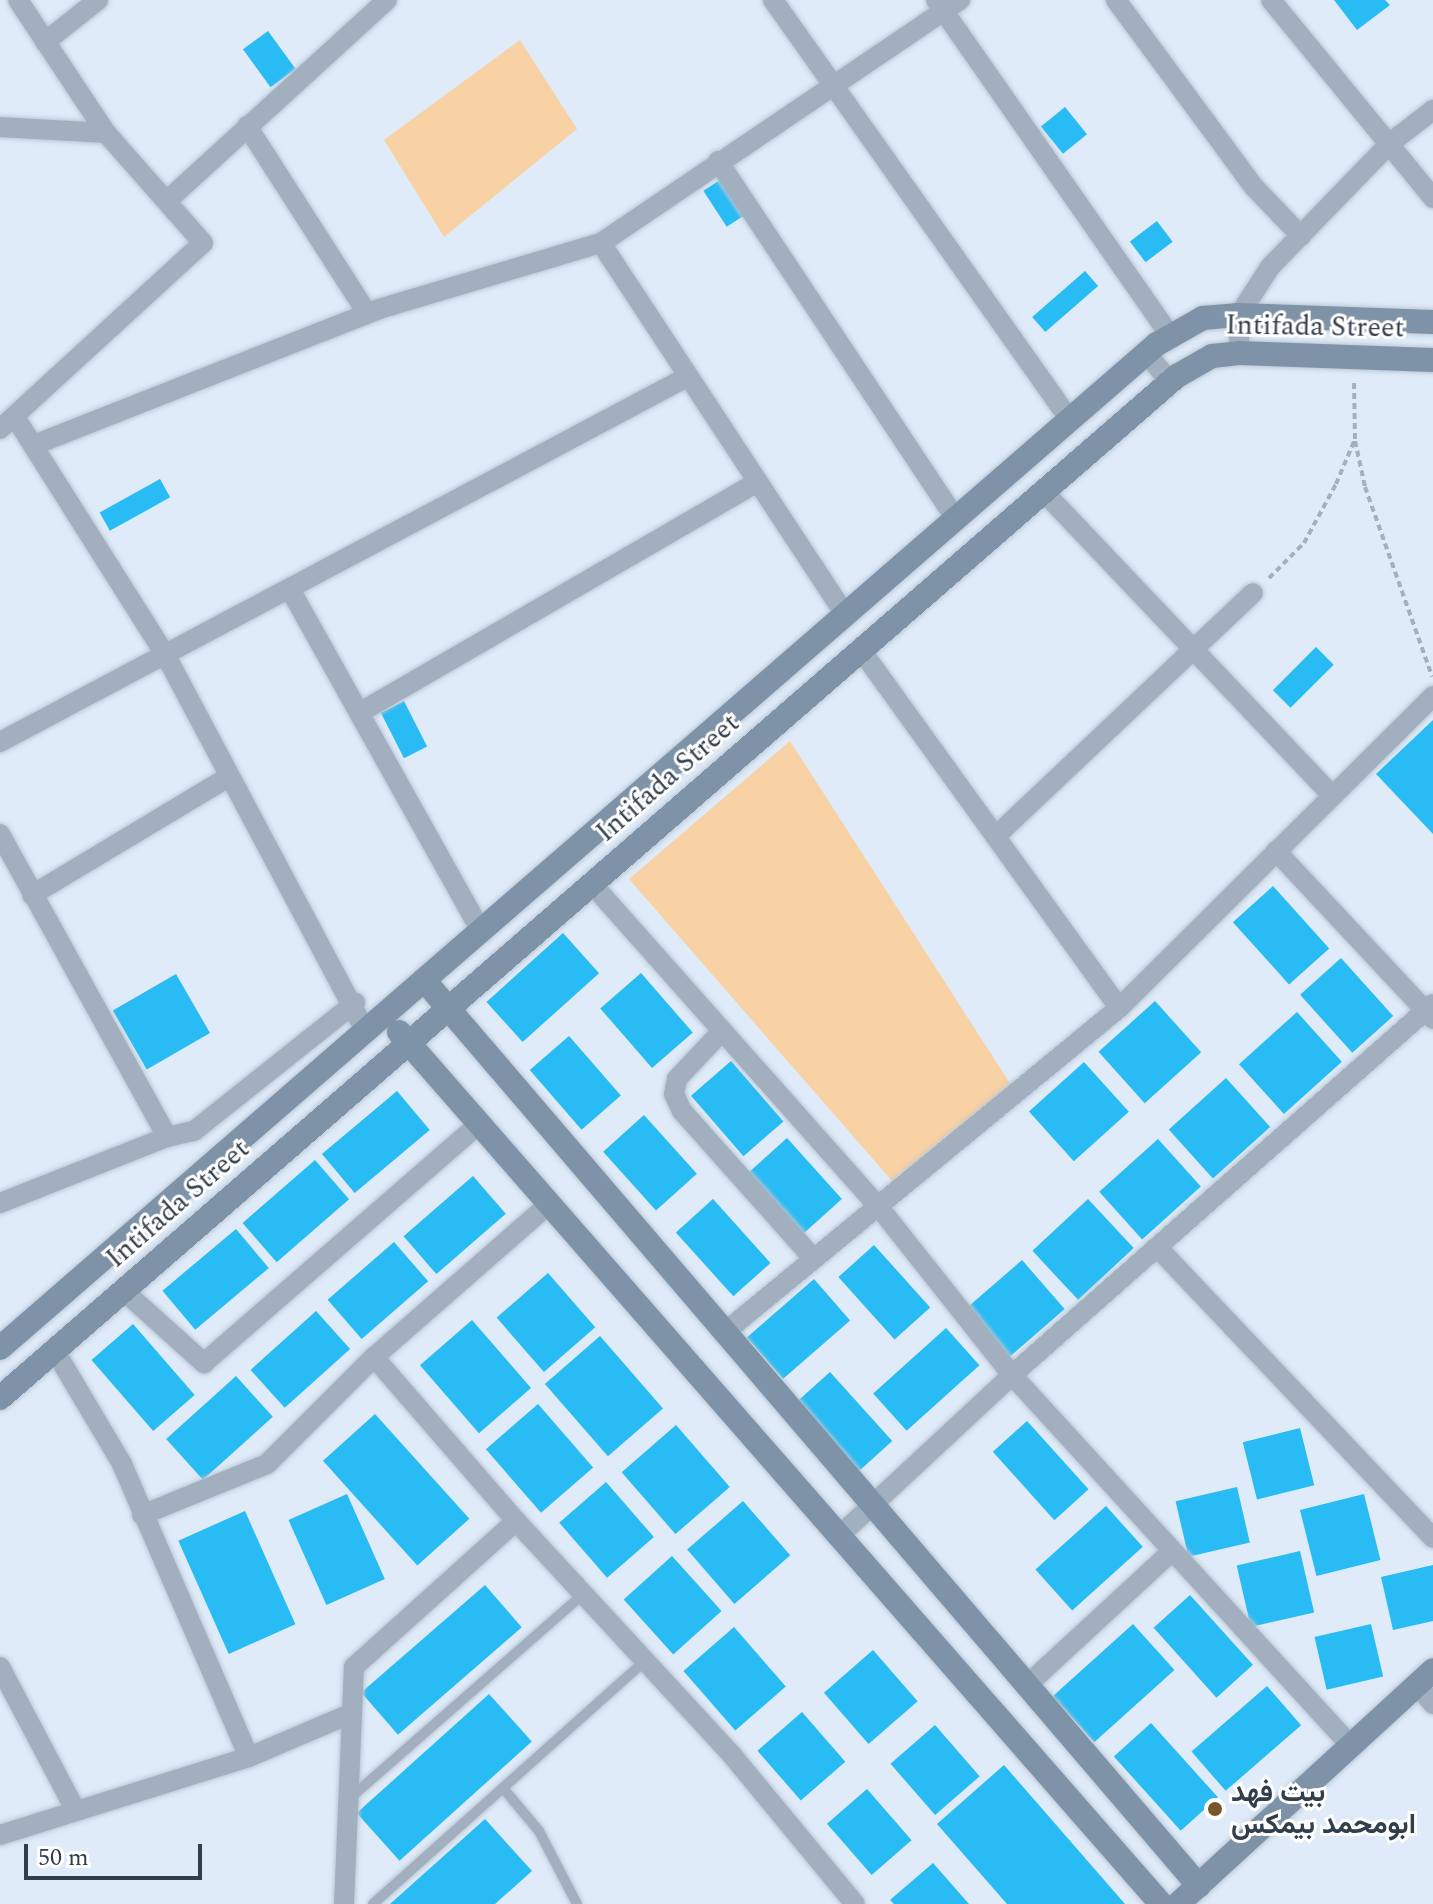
<!DOCTYPE html>
<meta charset="utf-8">
<style>
body{margin:0}
#map{position:relative;width:1433px;height:1904px;overflow:hidden;background:#dfebf8;font-family:Spectral,Vazirmatn,serif}
div>[style]{position:absolute}
.green>*{inset:0;background:#f8d1a4}
.building>*{inset:0;background:#28bbf4;transform-origin:0 0}
.path>*{height:4px;margin-top:-2px;transform-origin:0;background:repeating-linear-gradient(90deg,#a4b0bd 0 6px,transparent 0 10px)}
.roads{filter:drop-shadow(0 0 2px #bcc8d5) drop-shadow(0 0 2px #bcc8d5)}
.lane>*{height:10px;margin:-5px;padding:0 5px;transform-origin:5px;border-radius:5px;background:#a2afbe}
.street>*{height:20px;margin:-10px;padding:0 10px;transform-origin:10px;border-radius:10px;background:#a2afbe}
.secondary>*{height:24px;margin:-12px;padding:0 12px;transform-origin:12px;border-radius:12px;background:#7f93a8}
.dots>*{width:22px;height:22px;translate:-50% -50%;box-sizing:border-box;border:4px solid #fff;border-radius:50%}
span{translate:-50% -50%;white-space:nowrap;text-align:center;line-height:1.15;-webkit-text-stroke:6px #fff;paint-order:stroke}
.street-label{font-size:28px;color:#313e4b}
.poi-label{font-size:28px;color:#313e4b;font-weight:700}
.left{translate:0 -50%;text-align:left}
.scale{position:absolute;left:24px;top:1844px;width:178px;height:36px;box-sizing:border-box;border:4px solid #313e4b;border-top:0;padding-left:10px;font-size:24px;line-height:28px;white-space:nowrap;color:#313e4b;-webkit-text-stroke:6px #fff;paint-order:stroke}
</style>
<div id="map">
<div class="green">
<i style="clip-path:polygon(520px 40px,577px 129px,444px 237px,384px 140px)"></i>
<i style="clip-path:polygon(790px 741px,1011px 1085px,893px 1182px,629px 879px)"></i>
</div>
<div class="building">
<i style="clip-path:polygon(1334px 0,1385px 0,1390px 5px,1357px 30px)"></i>
<i style="left:268px;top:31px;width:47px;height:31px;rotate:54deg"></i>
<i style="left:1065px;top:107px;width:35px;height:31px;rotate:51deg"></i>
<i style="left:726px;top:176px;width:43px;height:27px;rotate:57deg"></i>
<i style="left:1157px;top:221px;width:26px;height:34px;rotate:53deg"></i>
<i style="left:1085px;top:271px;width:20px;height:70px;rotate:49deg"></i>
<i style="left:160px;top:479px;width:21px;height:69px;rotate:61deg"></i>
<i style="left:1316px;top:647px;width:25px;height:61px;rotate:45deg"></i>
<i style="left:404px;top:701px;width:51px;height:26px;rotate:63deg"></i>
<i style="clip-path:polygon(1433px 720px,1433px 834px,1376px 774px)"></i>
<i style="left:1273px;top:886px;width:84px;height:54px;rotate:48deg"></i>
<i style="left:563px;top:933px;width:54px;height:103px;rotate:48deg"></i>
<i style="left:1341px;top:958px;width:78px;height:55px;rotate:48deg"></i>
<i style="left:641px;top:973px;width:79px;height:54px;rotate:49deg"></i>
<i style="left:176px;top:974px;width:68px;height:73px;rotate:60deg"></i>
<i style="left:1155px;top:1001px;width:69px;height:76px;rotate:48deg"></i>
<i style="left:1297px;top:1012px;width:67px;height:78px;rotate:48deg"></i>
<i style="left:569px;top:1036px;width:79px;height:52px;rotate:49deg"></i>
<i style="left:731px;top:1061px;width:80px;height:53px;rotate:49deg"></i>
<i style="left:1084px;top:1062px;width:67px;height:74px;rotate:48deg"></i>
<i style="left:1226px;top:1078px;width:66px;height:77px;rotate:48deg"></i>
<i style="left:397px;top:1091px;width:51px;height:98px;rotate:50deg"></i>
<i style="left:644px;top:1115px;width:79px;height:55px;rotate:48deg"></i>
<i style="left:787px;top:1138px;width:82px;height:55px;rotate:48deg"></i>
<i style="left:1158px;top:1139px;width:64px;height:79px;rotate:48deg"></i>
<i style="left:315px;top:1160px;width:52px;height:96px;rotate:49deg"></i>
<i style="left:473px;top:1176px;width:50px;height:92px;rotate:49deg"></i>
<i style="left:713px;top:1199px;width:86px;height:50px;rotate:48deg"></i>
<i style="left:1088px;top:1199px;width:67px;height:76px;rotate:47deg"></i>
<i style="left:236px;top:1229px;width:51px;height:96px;rotate:50deg"></i>
<i style="left:394px;top:1242px;width:52px;height:88px;rotate:49deg"></i>
<i style="left:874px;top:1245px;width:84px;height:48px;rotate:48deg"></i>
<i style="left:1022px;top:1260px;width:65px;height:74px;rotate:49deg"></i>
<i style="left:548px;top:1273px;width:72px;height:68px;rotate:49deg"></i>
<i style="left:814px;top:1279px;width:55px;height:89px;rotate:49deg"></i>
<i style="left:316px;top:1311px;width:51px;height:88px;rotate:48deg"></i>
<i style="left:472px;top:1320px;width:90px;height:69px;rotate:49deg"></i>
<i style="left:133px;top:1324px;width:94px;height:55px;rotate:49deg"></i>
<i style="left:946px;top:1328px;width:50px;height:98px;rotate:48deg"></i>
<i style="left:600px;top:1336px;width:96px;height:73px;rotate:49deg"></i>
<i style="left:830px;top:1372px;width:93px;height:48px;rotate:48deg"></i>
<i style="left:236px;top:1376px;width:55px;height:94px;rotate:48deg"></i>
<i style="left:538px;top:1404px;width:84px;height:69px;rotate:49deg"></i>
<i style="left:375px;top:1414px;width:141px;height:70px;rotate:48deg"></i>
<i style="left:1027px;top:1421px;width:92px;height:46px;rotate:48deg"></i>
<i style="left:676px;top:1425px;width:82px;height:72px;rotate:49deg"></i>
<i style="left:1300px;top:1428px;width:59px;height:59px;rotate:76deg"></i>
<i style="left:606px;top:1482px;width:73px;height:62px;rotate:49deg"></i>
<i style="left:1237px;top:1487px;width:57px;height:63px;rotate:77deg"></i>
<i style="left:347px;top:1494px;width:93px;height:64px;rotate:66deg"></i>
<i style="left:1364px;top:1494px;width:68px;height:66px;rotate:76deg"></i>
<i style="left:743px;top:1501px;width:72px;height:74px;rotate:49deg"></i>
<i style="left:1106px;top:1506px;width:55px;height:95px;rotate:48deg"></i>
<i style="left:245px;top:1511px;width:124px;height:73px;rotate:66deg"></i>
<i style="left:1300px;top:1551px;width:63px;height:65px;rotate:77deg"></i>
<i style="left:672px;top:1556px;width:74px;height:65px;rotate:48deg"></i>
<i style="clip-path:polygon(1433px 1565px,1433px 1621px,1393px 1630px,1381px 1577px)"></i>
<i style="left:485px;top:1585px;width:56px;height:164px;rotate:49deg"></i>
<i style="left:1190px;top:1595px;width:94px;height:49px;rotate:48deg"></i>
<i style="left:1133px;top:1624px;width:62px;height:108px;rotate:48deg"></i>
<i style="left:1371px;top:1624px;width:54px;height:58px;rotate:77deg"></i>
<i style="left:734px;top:1627px;width:79px;height:67px;rotate:49deg"></i>
<i style="left:873px;top:1650px;width:68px;height:65px;rotate:49deg"></i>
<i style="left:1267px;top:1686px;width:52px;height:100px;rotate:49deg"></i>
<i style="left:489px;top:1694px;width:64px;height:178px;rotate:48deg"></i>
<i style="left:802px;top:1712px;width:66px;height:59px;rotate:49deg"></i>
<i style="left:1151px;top:1723px;width:100px;height:50px;rotate:48deg"></i>
<i style="left:935px;top:1725px;width:68px;height:59px;rotate:49deg"></i>
<i style="clip-path:polygon(1004px 1765px,1125px 1904px,1007px 1904px,937px 1824px)"></i>
<i style="left:867px;top:1789px;width:68px;height:53px;rotate:49deg"></i>
<i style="clip-path:polygon(485px 1819px,532px 1871px,495px 1904px,390px 1904px)"></i>
<i style="clip-path:polygon(933px 1863px,969px 1904px,894px 1904px,890px 1900px)"></i>
</div>
<div class="path">
<i style="left:1355px;top:441px;width:47px;rotate:77.7deg"></i>
<i style="left:1365px;top:487px;width:201px;rotate:70.5deg"></i>
<i style="left:1269px;top:578px;width:49px;rotate:-45deg"></i>
<i style="left:1304px;top:543px;width:67px;rotate:-61.5deg"></i>
<i style="left:1336px;top:484px;width:49px;rotate:-67.1deg"></i>
<i style="left:1355px;top:439px;width:58px;rotate:-91deg"></i>
</div>
<div class="roads">
<div class="lane">
<i style="left:503px;top:1788px;width:56px;rotate:50.1deg"></i>
<i style="left:539px;top:1831px;width:82px;rotate:62.5deg"></i>
<i style="left:349px;top:1799px;width:311px;rotate:-41.2deg"></i>
<i style="left:373px;top:1904px;width:365px;rotate:-41.8deg"></i>
</div>
<div class="street">
<i style="left:773px;top:0;width:514px;rotate:54.73deg"></i>
<i style="left:936px;top:0;width:409px;rotate:55.1deg"></i>
<i style="left:1116px;top:0;width:232px;rotate:53.6deg"></i>
<i style="left:1254px;top:187px;width:68px;rotate:46.2deg"></i>
<i style="left:1271px;top:0;width:256px;rotate:50.7deg"></i>
<i style="left:45px;top:42px;width:68px;rotate:-38.4deg"></i>
<i style="left:247px;top:126px;width:222px;rotate:57.3deg"></i>
<i style="left:0;top:127px;width:106px;rotate:3.2deg"></i>
<i style="left:718px;top:161px;width:430px;rotate:56.4deg"></i>
<i style="left:169px;top:199px;width:295px;rotate:-42.4deg"></i>
<i style="left:601px;top:243px;width:445px;rotate:56.7deg"></i>
<i style="left:1146px;top:353px;width:38px;rotate:50deg"></i>
<i style="left:1239px;top:353px;width:38px;rotate:-90deg"></i>
<i style="left:1239px;top:315px;width:57px;rotate:-57.1deg"></i>
<i style="left:1270px;top:267px;width:171px;rotate:-45.9deg"></i>
<i style="left:1389px;top:144px;width:56px;rotate:-37.7deg"></i>
<i style="left:15px;top:417px;width:283px;rotate:57.7deg"></i>
<i style="left:166px;top:656px;width:425px;rotate:62deg"></i>
<i style="left:0;top:429px;width:275px;rotate:-42.5deg"></i>
<i style="left:203px;top:243px;width:147px;rotate:-131.4deg"></i>
<i style="left:106px;top:133px;width:159px;rotate:-123.5deg"></i>
<i style="left:34px;top:445px;width:371px;rotate:-21.5deg"></i>
<i style="left:379px;top:309px;width:232px;rotate:-16.6deg"></i>
<i style="left:601px;top:243px;width:434px;rotate:-34.1deg"></i>
<i style="left:1044px;top:492px;width:418px;rotate:46.5deg"></i>
<i style="left:291px;top:591px;width:389px;rotate:60.8deg"></i>
<i style="left:861px;top:650px;width:441px;rotate:54.2deg"></i>
<i style="left:359px;top:713px;width:460px;rotate:-30.1deg"></i>
<i style="left:0;top:742px;width:778px;rotate:-27.98deg"></i>
<i style="left:0;top:834px;width:346px;rotate:61.1deg"></i>
<i style="left:167px;top:1137px;width:180px;rotate:158.4deg"></i>
<i style="left:997px;top:835px;width:352px;rotate:-43.4deg"></i>
<i style="left:1276px;top:851px;width:230px;rotate:46.9deg"></i>
<i style="left:592px;top:884px;width:431px;rotate:48.4deg"></i>
<i style="left:878px;top:1206px;width:216px;rotate:51.6deg"></i>
<i style="left:1012px;top:1375px;width:503px;rotate:47.58deg"></i>
<i style="left:32px;top:895px;width:227px;rotate:-31deg"></i>
<i style="left:722px;top:1031px;width:66px;rotate:133.2deg"></i>
<i style="left:677px;top:1079px;width:15px;rotate:101deg"></i>
<i style="left:674px;top:1094px;width:19px;rotate:65deg"></i>
<i style="left:682px;top:1111px;width:198px;rotate:48.3deg"></i>
<i style="left:167px;top:1137px;width:28px;rotate:-13deg"></i>
<i style="left:194px;top:1131px;width:206px;rotate:-38.5deg"></i>
<i style="left:549px;top:1204px;width:232px;rotate:138.8deg"></i>
<i style="left:374px;top:1357px;width:217px;rotate:49.1deg"></i>
<i style="left:516px;top:1521px;width:318px;rotate:47.3deg"></i>
<i style="left:732px;top:1755px;width:193px;rotate:50.5deg"></i>
<i style="left:1157px;top:1247px;width:401px;rotate:46.5deg"></i>
<i style="left:124px;top:1291px;width:108px;rotate:42deg"></i>
<i style="left:204px;top:1363px;width:364px;rotate:-41deg"></i>
<i style="left:725px;top:1332px;width:510px;rotate:-39.43deg"></i>
<i style="left:1119px;top:1008px;width:443px;rotate:-44.8deg"></i>
<i style="left:55px;top:1351px;width:131px;rotate:59.3deg"></i>
<i style="left:122px;top:1464px;width:319px;rotate:66.6deg"></i>
<i style="left:249px;top:1757px;width:112px;rotate:-23.1deg"></i>
<i style="left:142px;top:1515px;width:135px;rotate:-22.2deg"></i>
<i style="left:267px;top:1464px;width:151px;rotate:-45deg"></i>
<i style="left:839px;top:1536px;width:236px;rotate:-42.9deg"></i>
<i style="left:1012px;top:1375px;width:561px;rotate:-41.39deg"></i>
<i style="left:0;top:1667px;width:161px;rotate:62.2deg"></i>
<i style="left:1027px;top:1685px;width:195px;rotate:-42.7deg"></i>
<i style="left:1417px;top:1685px;width:25px;rotate:50deg"></i>
<i style="left:0;top:1835px;width:261px;rotate:-17.4deg"></i>
<i style="left:344px;top:1904px;width:237px;rotate:-87.6deg"></i>
<i style="left:354px;top:1667px;width:218px;rotate:-42deg"></i>
</div>
<div class="secondary">
<i style="left:424px;top:980px;width:1192px;rotate:49.46deg"></i>
<i style="left:399px;top:1032px;width:1158px;rotate:48.85deg"></i>
<i style="left:0;top:1348px;width:1532px;rotate:-40.95deg"></i>
<i style="left:1157px;top:344px;width:53px;rotate:-29.5deg"></i>
<i style="left:1203px;top:318px;width:36px;rotate:-5deg"></i>
<i style="left:1239px;top:315px;width:194px;rotate:2.1deg"></i>
<i style="left:0;top:1398px;width:1559px;rotate:-40.97deg"></i>
<i style="left:1177px;top:376px;width:40px;rotate:-29.7deg"></i>
<i style="left:1212px;top:356px;width:27px;rotate:-6deg"></i>
<i style="left:1239px;top:353px;width:194px;rotate:2.1deg"></i>
<i style="left:1178px;top:1904px;width:346px;rotate:-42.5deg"></i>
</div>
</div>
<div class="dots">
<i style="left:1215px;top:1809px;background:#78572d"></i>
</div>
<div class="street-label">
<span style="left:1315px;top:327px;rotate:1deg">Intifada Street</span>
<span style="left:668px;top:778px;rotate:-41deg">Intifada Street</span>
<span style="left:178px;top:1204px;rotate:-41deg">Intifada Street</span>
</div>
<div class="poi-label">
<span class="left" style="left:1231px;top:1809px">بيت فهد<br>ابومحمد بيمكس</span>
</div>
<div class="scale">50 m</div>
</div>
